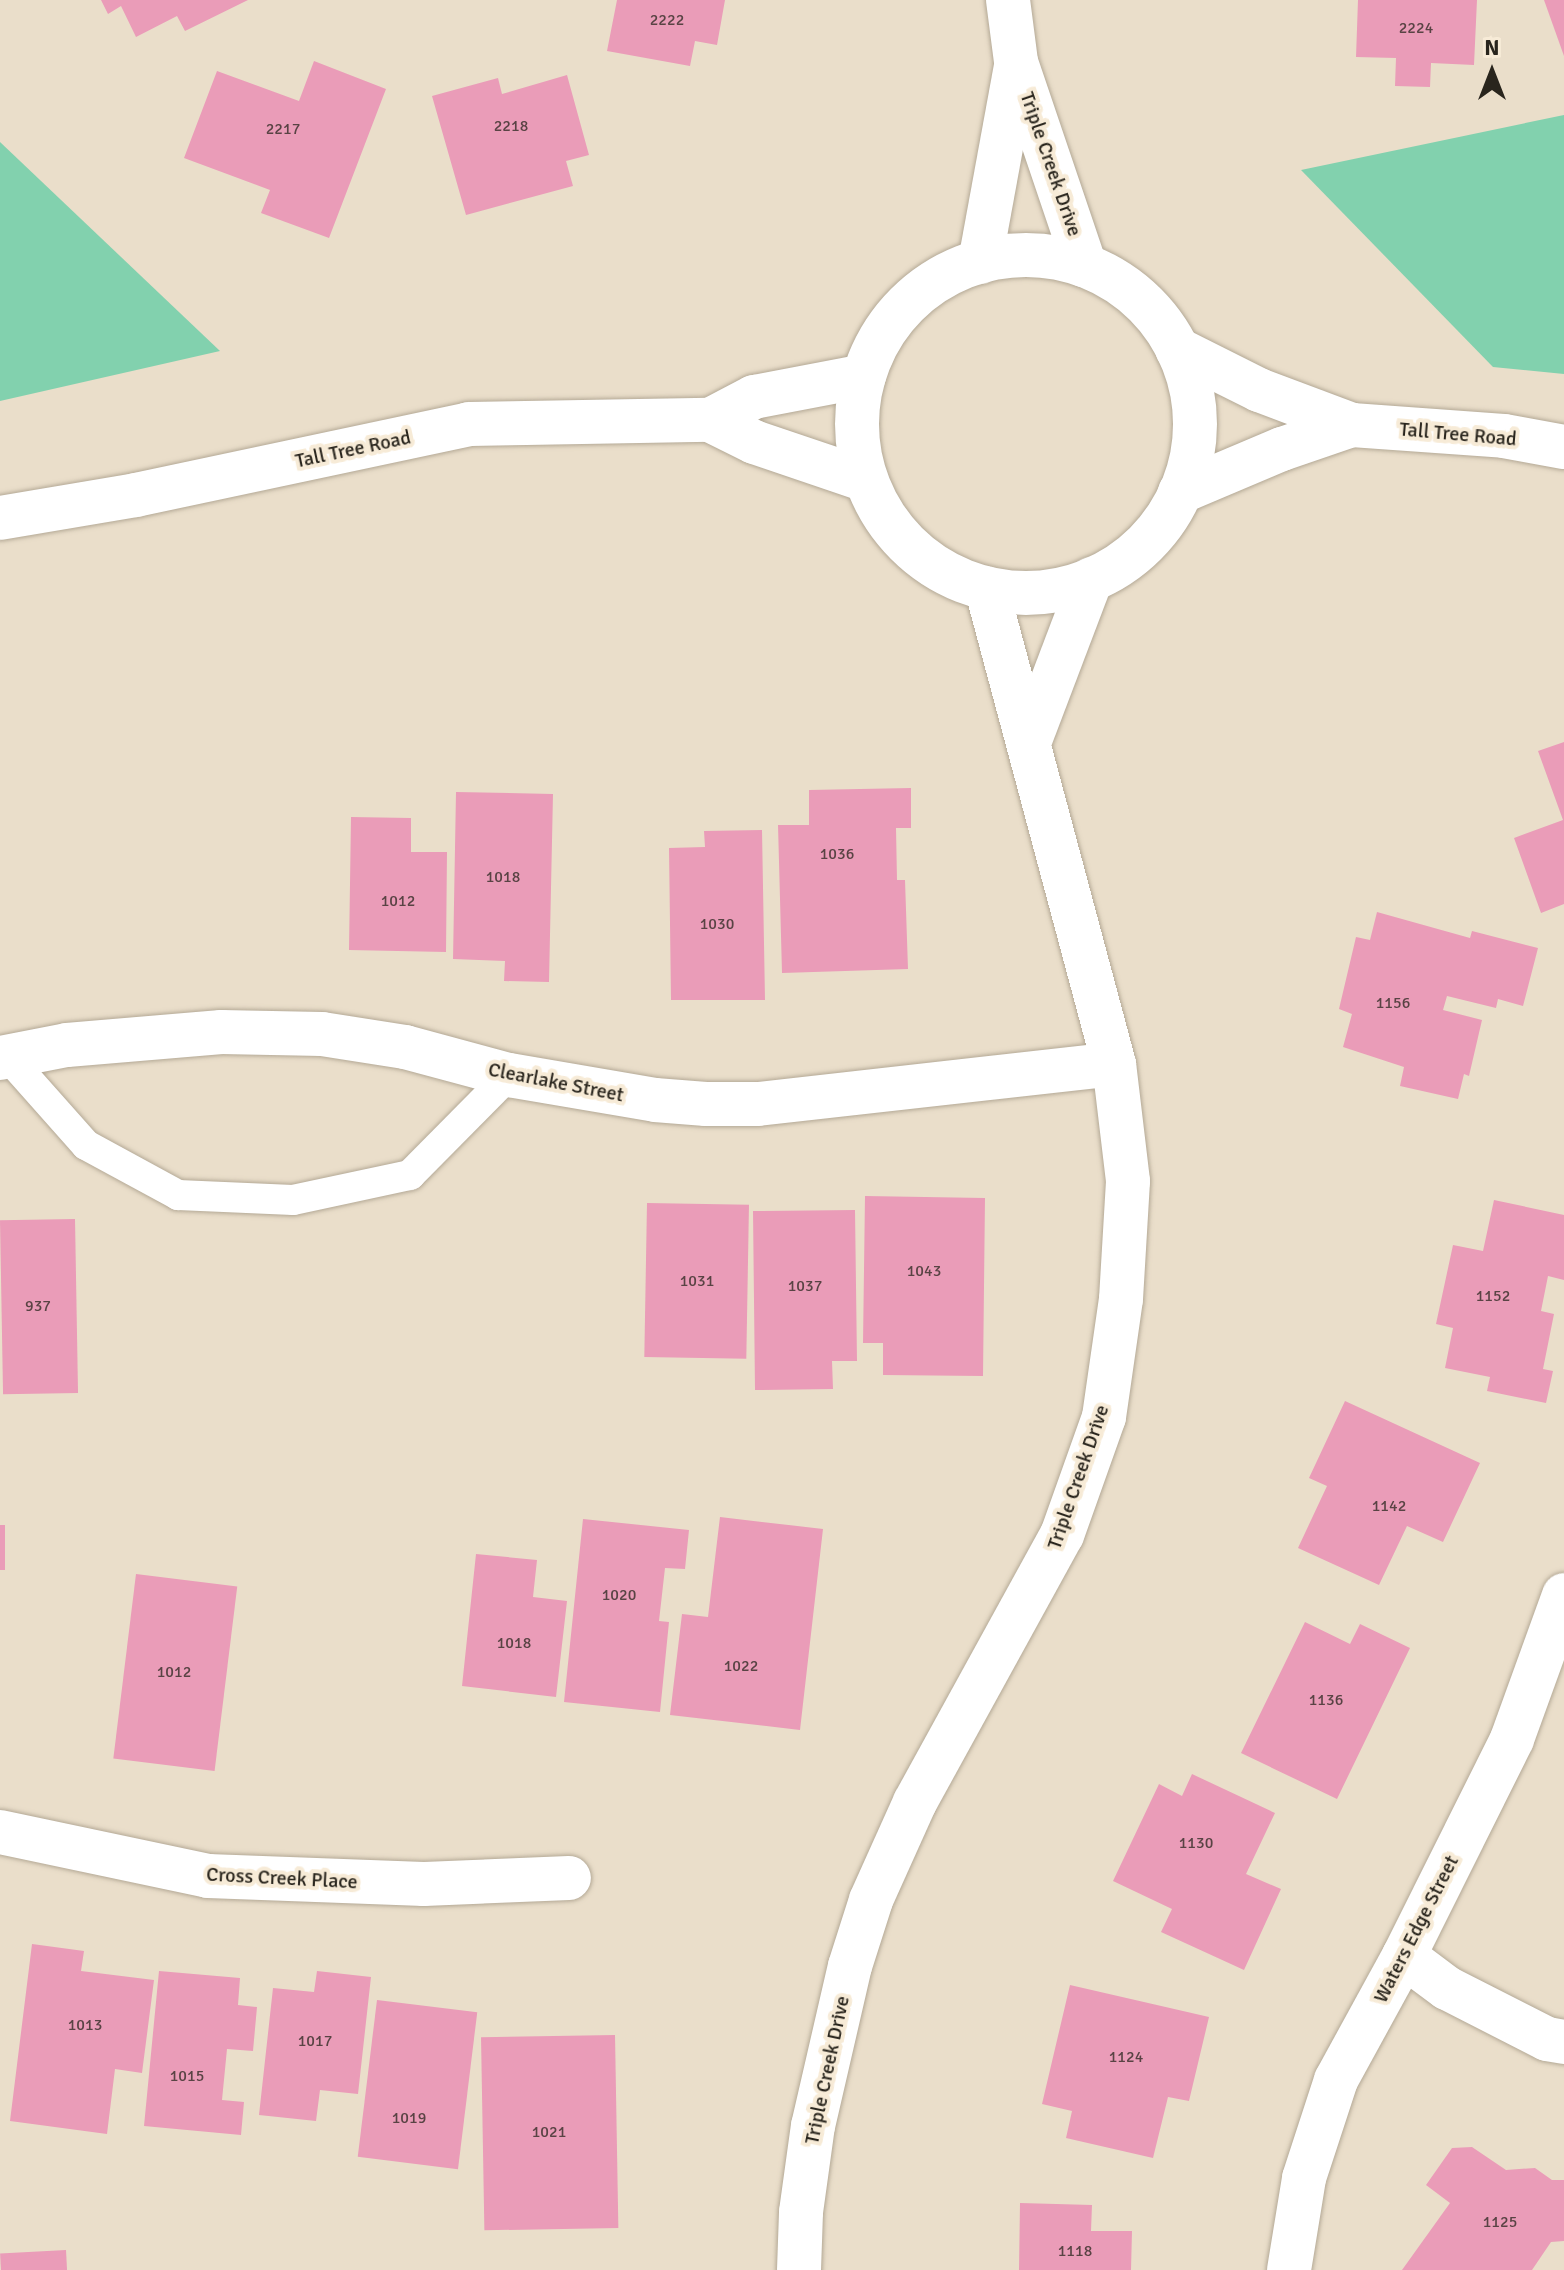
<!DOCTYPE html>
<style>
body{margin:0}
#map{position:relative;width:1564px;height:2270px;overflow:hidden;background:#eadeca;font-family:Signika,sans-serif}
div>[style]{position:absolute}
.green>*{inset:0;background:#82d1ae}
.building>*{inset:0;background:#ea9cb8;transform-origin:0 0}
.roads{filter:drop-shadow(0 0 2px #b4a996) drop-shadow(0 0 2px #b4a996)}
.service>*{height:30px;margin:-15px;padding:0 15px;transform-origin:15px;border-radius:15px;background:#fff}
.minor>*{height:44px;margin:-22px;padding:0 22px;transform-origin:22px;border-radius:22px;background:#fff}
.tertiary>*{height:44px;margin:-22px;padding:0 22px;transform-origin:22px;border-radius:22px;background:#fff}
.tertiary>.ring{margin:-22px;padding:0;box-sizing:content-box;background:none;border:44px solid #fff;border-radius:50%}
span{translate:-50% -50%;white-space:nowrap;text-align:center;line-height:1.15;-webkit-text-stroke:8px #f7ebd7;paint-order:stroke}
.number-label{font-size:16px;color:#594344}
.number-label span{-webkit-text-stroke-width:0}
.street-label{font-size:20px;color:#29251d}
.north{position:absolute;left:1452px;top:32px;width:80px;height:80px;-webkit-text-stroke:6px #f7ebd7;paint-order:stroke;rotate:0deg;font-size:22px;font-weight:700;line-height:32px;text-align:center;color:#29251d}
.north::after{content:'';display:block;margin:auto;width:28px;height:36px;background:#29251d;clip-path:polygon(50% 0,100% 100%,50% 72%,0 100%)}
</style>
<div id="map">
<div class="green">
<i style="clip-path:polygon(1564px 115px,1564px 374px,1493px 367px,1301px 170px)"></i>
<i style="clip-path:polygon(0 142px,220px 351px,0 401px)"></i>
</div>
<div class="building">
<i style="clip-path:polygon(101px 0,248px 0,185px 31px,177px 16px,136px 37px,121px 6px,108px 14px)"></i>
<i style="clip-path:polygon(617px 0,725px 0,717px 45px,695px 41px,690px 66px,607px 51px)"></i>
<i style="clip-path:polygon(1358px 0,1477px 0,1474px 65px,1431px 63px,1430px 87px,1395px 86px,1396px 58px,1356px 57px)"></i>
<i style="clip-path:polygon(1544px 0,1564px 0,1564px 56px)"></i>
<i style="clip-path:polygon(314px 61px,386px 89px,329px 238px,261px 213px,270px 190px,184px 158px,217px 71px,299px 101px)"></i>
<i style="clip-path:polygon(567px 75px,589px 155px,566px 161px,573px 186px,466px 215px,432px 96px,498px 78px,502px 94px)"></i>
<i style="clip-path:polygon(1564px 742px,1564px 904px,1541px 913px,1514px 838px,1563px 820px,1538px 751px)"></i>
<i style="clip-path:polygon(911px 788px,911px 828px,896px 828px,897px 880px,905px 880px,908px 969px,782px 973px,778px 825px,809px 825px,809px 790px)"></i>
<i style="clip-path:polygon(456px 792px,553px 794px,549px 982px,504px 981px,505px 961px,453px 959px)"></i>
<i style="clip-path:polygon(351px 817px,411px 818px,411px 852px,447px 852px,446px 952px,349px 950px)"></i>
<i style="clip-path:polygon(762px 830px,765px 1000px,671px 1000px,669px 848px,705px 847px,704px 831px)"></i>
<i style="clip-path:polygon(1377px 912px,1470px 938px,1472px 931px,1538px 948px,1523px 1006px,1498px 999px,1496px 1008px,1447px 996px,1443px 1010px,1482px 1020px,1469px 1076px,1464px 1074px,1458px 1099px,1400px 1086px,1404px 1067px,1343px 1047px,1352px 1014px,1339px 1009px,1356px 937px,1370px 940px)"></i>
<i style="clip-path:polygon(865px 1196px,985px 1198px,983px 1376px,883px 1375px,883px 1343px,863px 1343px)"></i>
<i style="clip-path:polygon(1494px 1200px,1564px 1215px,1564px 1280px,1548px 1276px,1541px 1311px,1554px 1314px,1543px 1369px,1553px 1371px,1546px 1403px,1487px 1391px,1490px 1377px,1445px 1368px,1453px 1328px,1436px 1324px,1453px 1245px,1483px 1251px)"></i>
<i style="left:647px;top:1203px;width:102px;height:154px;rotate:1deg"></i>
<i style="clip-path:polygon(855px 1210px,857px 1361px,832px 1361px,833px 1389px,755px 1390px,753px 1211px)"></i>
<i style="left:75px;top:1219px;width:174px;height:75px;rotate:89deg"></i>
<i style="clip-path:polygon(1345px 1401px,1480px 1463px,1443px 1542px,1407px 1526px,1379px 1585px,1298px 1548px,1327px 1486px,1309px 1478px)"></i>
<i style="clip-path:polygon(720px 1517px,823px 1529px,800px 1730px,670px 1715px,682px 1614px,708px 1617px)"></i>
<i style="clip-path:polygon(583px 1519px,689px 1530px,685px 1569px,665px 1568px,659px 1621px,669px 1622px,660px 1712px,564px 1702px)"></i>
<i style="left:0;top:1525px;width:5px;height:45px"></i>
<i style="clip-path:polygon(476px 1554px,537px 1560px,533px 1597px,567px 1601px,556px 1697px,462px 1686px)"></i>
<i style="left:136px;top:1574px;width:102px;height:186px;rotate:7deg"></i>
<i style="clip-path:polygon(1305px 1622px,1350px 1644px,1360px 1624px,1410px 1648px,1337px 1799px,1241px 1753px)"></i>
<i style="clip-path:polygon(1192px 1774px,1275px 1813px,1246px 1874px,1281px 1889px,1244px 1970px,1161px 1932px,1172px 1909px,1113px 1881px,1159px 1784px,1182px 1796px)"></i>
<i style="clip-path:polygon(32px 1944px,84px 1951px,81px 1971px,154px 1980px,142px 2073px,115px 2069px,107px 2134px,10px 2121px)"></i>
<i style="clip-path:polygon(159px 1971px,240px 1978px,238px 2005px,257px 2007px,253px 2051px,227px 2049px,222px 2100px,244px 2102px,241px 2135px,144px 2126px)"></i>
<i style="clip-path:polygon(317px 1971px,371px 1977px,358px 2094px,320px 2090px,316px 2121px,259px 2115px,273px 1988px,314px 1992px)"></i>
<i style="clip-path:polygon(1070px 1985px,1209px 2017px,1189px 2101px,1168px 2097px,1153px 2158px,1066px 2138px,1072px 2111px,1042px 2104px)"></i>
<i style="left:377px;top:2000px;width:101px;height:158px;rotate:7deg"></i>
<i style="left:615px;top:2035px;width:193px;height:134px;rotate:89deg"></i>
<i style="clip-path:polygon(1472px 2147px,1506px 2170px,1535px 2168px,1552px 2180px,1564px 2180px,1564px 2241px,1551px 2242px,1532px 2270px,1402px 2270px,1450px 2203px,1426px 2185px,1452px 2148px)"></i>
<i style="clip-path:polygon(1020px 2203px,1092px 2205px,1091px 2231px,1132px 2231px,1131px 2270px,1019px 2270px)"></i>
<i style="left:66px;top:2250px;width:20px;height:66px;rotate:87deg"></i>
</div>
<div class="roads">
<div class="service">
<i style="left:7px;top:1056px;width:119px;rotate:48.4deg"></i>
<i style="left:86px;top:1145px;width:105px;rotate:28.5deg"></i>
<i style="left:178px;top:1195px;width:115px;rotate:2.5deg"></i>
<i style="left:293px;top:1200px;width:120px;rotate:-12.1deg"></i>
<i style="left:410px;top:1175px;width:141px;rotate:-45.3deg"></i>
</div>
<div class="minor">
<i style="left:0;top:1058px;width:68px;rotate:-11deg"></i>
<i style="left:67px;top:1045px;width:155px;rotate:-4.8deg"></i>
<i style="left:221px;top:1032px;width:101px;rotate:1.1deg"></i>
<i style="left:322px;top:1034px;width:84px;rotate:8.9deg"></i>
<i style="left:405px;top:1047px;width:108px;rotate:15.1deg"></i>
<i style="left:509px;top:1075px;width:148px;rotate:9.7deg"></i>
<i style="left:655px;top:1100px;width:51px;rotate:4.5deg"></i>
<i style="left:706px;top:1104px;width:52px"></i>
<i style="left:758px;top:1104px;width:358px;rotate:-6.4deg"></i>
<i style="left:0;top:1832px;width:213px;rotate:11.9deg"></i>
<i style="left:208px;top:1876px;width:216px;rotate:2.1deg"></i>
<i style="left:424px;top:1884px;width:145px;rotate:-2.4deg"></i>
<i style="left:1404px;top:1956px;width:54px;rotate:36.7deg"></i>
<i style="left:1447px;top:1988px;width:112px;rotate:27deg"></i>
<i style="left:1547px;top:2039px;width:17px;rotate:10deg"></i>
<i style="left:1289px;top:2270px;width:93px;rotate:-80.7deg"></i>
<i style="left:1304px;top:2178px;width:103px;rotate:-71.9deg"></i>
<i style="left:1336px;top:2080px;width:141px;rotate:-61.3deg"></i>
<i style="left:1404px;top:1956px;width:242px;rotate:-63.5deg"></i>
<i style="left:1512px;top:1739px;width:153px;rotate:-70.1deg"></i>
</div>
<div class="tertiary">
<i style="left:1008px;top:0;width:63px;rotate:82.6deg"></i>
<i style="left:1016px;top:62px;width:215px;rotate:71.3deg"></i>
<i class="ring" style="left:857px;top:255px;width:294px;height:294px"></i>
<i style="left:980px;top:262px;width:200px;rotate:-79.6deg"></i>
<i style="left:1177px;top:349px;width:92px;rotate:26.6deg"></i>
<i style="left:1259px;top:390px;width:99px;rotate:20.6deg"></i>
<i style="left:1352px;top:425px;width:152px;rotate:4.1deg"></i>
<i style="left:1504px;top:436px;width:61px;rotate:10.4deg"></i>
<i style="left:710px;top:420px;width:49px;rotate:26.6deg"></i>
<i style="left:754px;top:442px;width:118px;rotate:18.7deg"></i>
<i style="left:1180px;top:492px;width:111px;rotate:-22.9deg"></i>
<i style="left:1282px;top:449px;width:74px;rotate:-18.9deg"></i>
<i style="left:0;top:518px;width:138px;rotate:-9.6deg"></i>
<i style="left:136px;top:495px;width:340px;rotate:-12deg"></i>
<i style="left:469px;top:424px;width:241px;rotate:-1deg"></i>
<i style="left:710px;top:420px;width:50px;rotate:-27.6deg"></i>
<i style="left:754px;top:397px;width:112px;rotate:-10.8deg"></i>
<i style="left:1030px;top:740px;width:172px;rotate:-69.2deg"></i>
<i style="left:799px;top:2270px;width:58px;rotate:-88deg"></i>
<i style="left:801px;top:2212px;width:87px;rotate:-82.1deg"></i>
<i style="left:813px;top:2126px;width:164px;rotate:-77deg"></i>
<i style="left:850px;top:1966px;width:69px;rotate:-72.3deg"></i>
<i style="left:871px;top:1900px;width:107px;rotate:-65.8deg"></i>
<i style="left:915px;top:1802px;width:305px;rotate:-61.2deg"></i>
<i style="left:1062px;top:1535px;width:125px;rotate:-70.4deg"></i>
<i style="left:1104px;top:1417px;width:119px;rotate:-81.8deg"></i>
<i style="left:1121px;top:1299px;width:118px;rotate:-86.6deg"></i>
<i style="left:1128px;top:1181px;width:118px;rotate:-96.8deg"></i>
<i style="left:1114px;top:1064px;width:492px;rotate:-105deg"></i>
</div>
</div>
<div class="number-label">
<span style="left:667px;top:20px">2222</span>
<span style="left:1416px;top:28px">2224</span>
<span style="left:511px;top:126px">2218</span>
<span style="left:283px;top:129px">2217</span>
<span style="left:837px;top:854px">1036</span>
<span style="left:503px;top:877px">1018</span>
<span style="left:398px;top:901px">1012</span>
<span style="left:717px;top:924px">1030</span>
<span style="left:1393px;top:1003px">1156</span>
<span style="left:924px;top:1271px">1043</span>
<span style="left:697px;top:1281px">1031</span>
<span style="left:805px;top:1286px">1037</span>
<span style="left:1493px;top:1296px">1152</span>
<span style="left:38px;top:1306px">937</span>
<span style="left:1389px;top:1506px">1142</span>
<span style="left:619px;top:1595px">1020</span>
<span style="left:514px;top:1643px">1018</span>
<span style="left:741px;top:1666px">1022</span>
<span style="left:174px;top:1672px">1012</span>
<span style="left:1326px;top:1700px">1136</span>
<span style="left:1196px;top:1843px">1130</span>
<span style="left:85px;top:2025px">1013</span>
<span style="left:315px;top:2041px">1017</span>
<span style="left:1126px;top:2057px">1124</span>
<span style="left:187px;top:2076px">1015</span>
<span style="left:409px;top:2118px">1019</span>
<span style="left:549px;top:2132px">1021</span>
<span style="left:1500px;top:2222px">1125</span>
<span style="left:1075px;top:2251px">1118</span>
</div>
<div class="street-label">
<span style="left:1051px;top:164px;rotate:71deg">Triple Creek Drive</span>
<span style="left:1458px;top:434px;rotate:5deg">Tall Tree Road</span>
<span style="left:353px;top:449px;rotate:-12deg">Tall Tree Road</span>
<span style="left:556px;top:1082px;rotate:11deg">Clearlake Street</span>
<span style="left:1078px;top:1477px;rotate:-71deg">Triple Creek Drive</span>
<span style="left:282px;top:1878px;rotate:3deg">Cross Creek Place</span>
<span style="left:1416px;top:1929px;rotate:-63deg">Waters Edge Street</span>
<span style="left:827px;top:2070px;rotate:-78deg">Triple Creek Drive</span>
</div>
<div class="north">N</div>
</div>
